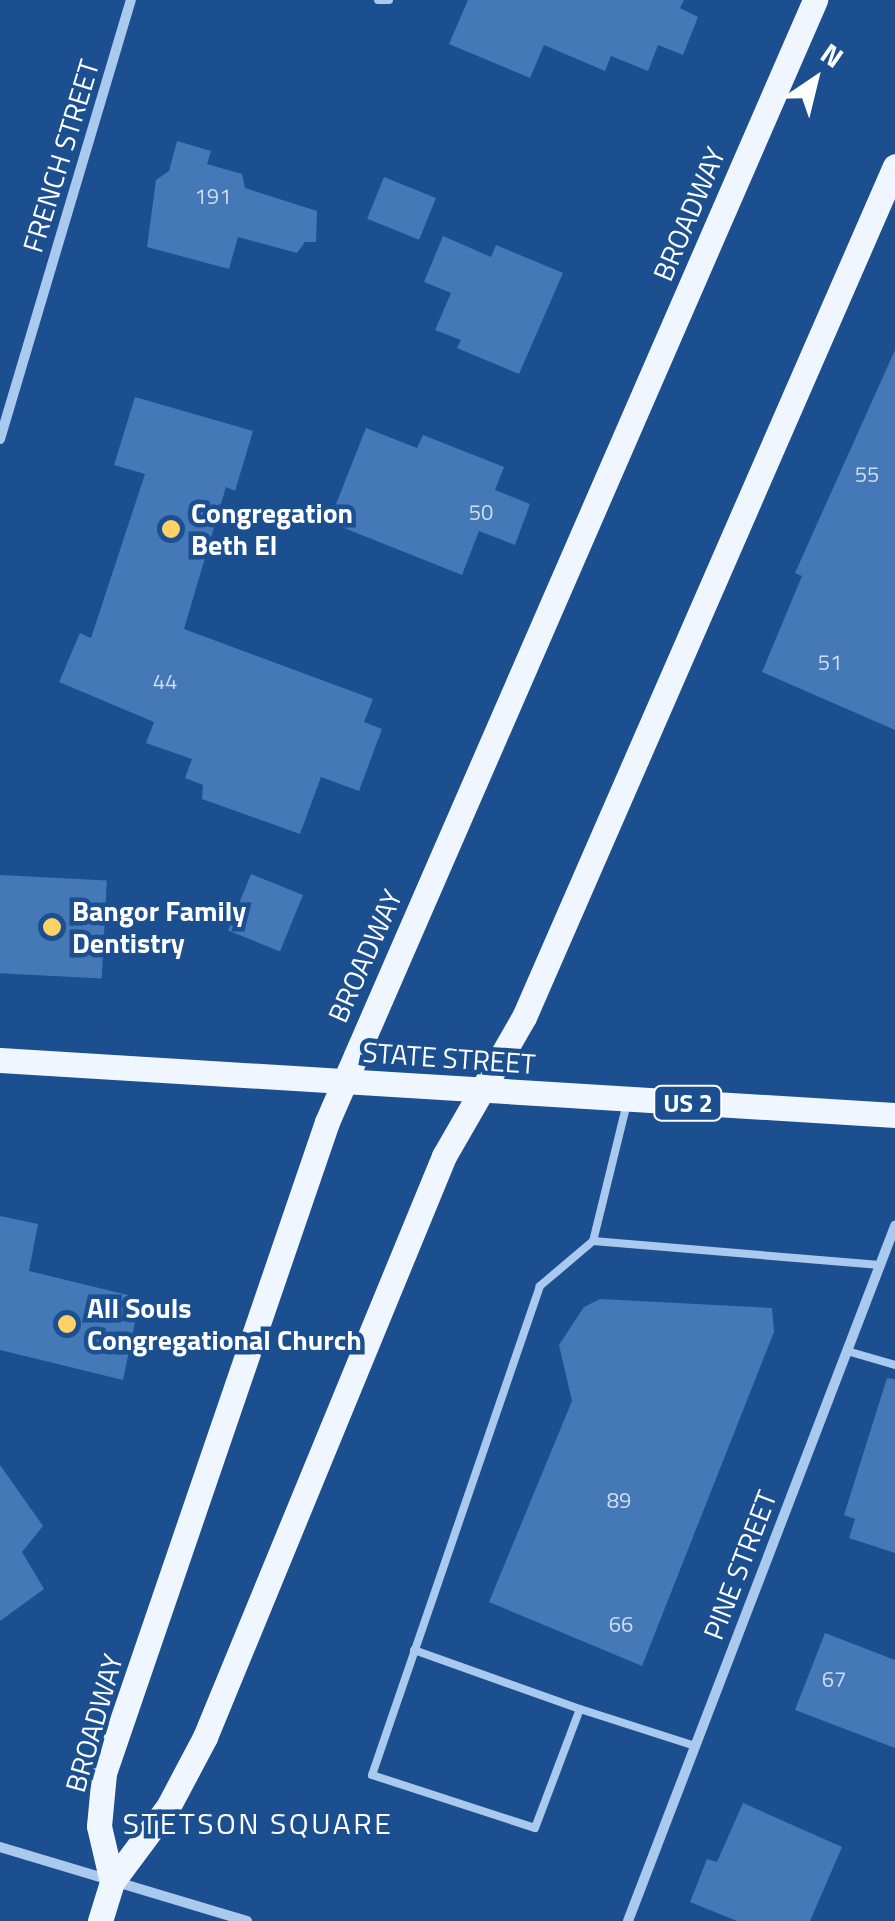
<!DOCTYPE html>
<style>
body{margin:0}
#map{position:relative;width:895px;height:1921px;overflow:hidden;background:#1b4f8f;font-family:"Titillium Web",sans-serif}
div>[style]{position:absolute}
.building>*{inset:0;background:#4478b7;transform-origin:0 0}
.lane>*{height:8px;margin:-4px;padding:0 4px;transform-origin:4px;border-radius:4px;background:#a9c9ee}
.street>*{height:10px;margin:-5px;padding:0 5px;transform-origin:5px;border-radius:5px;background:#a9c9ee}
.primary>*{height:25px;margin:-12.5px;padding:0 12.5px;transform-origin:12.5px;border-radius:12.5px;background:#f0f6ff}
.dots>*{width:28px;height:28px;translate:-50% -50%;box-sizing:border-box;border:5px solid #1b4f8f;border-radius:50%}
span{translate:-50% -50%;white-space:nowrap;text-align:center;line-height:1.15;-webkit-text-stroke:9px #1b4f8f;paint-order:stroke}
.number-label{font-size:22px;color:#d0dded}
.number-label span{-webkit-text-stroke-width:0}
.shield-label span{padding:2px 8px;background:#1b4f8f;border:2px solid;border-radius:8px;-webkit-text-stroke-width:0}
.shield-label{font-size:25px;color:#fff;font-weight:700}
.street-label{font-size:28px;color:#fff}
.poi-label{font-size:28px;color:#fff;font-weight:700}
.left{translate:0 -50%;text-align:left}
.neighbourhood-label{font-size:30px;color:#fff;letter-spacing:2.5px}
.north{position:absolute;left:765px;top:30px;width:100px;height:100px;-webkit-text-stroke:8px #1b4f8f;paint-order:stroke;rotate:35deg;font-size:28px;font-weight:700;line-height:40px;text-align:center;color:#fff}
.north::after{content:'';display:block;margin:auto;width:35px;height:45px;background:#fff;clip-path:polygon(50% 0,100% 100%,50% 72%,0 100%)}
</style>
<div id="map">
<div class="building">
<i style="clip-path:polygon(468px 0,684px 0,680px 8px,698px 17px,683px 55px,658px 45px,648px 71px,611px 56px,605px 71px,544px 45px,530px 78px,449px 44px)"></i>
<i style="clip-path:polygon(177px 141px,211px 151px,207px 164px,242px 174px,245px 188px,317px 211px,316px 242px,305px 242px,297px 253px,238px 237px,229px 269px,147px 247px,156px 180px,169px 171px)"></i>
<i style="left:384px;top:177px;width:56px;height:45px;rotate:22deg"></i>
<i style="clip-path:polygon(443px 236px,491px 257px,496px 245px,563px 273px,519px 374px,457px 348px,461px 340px,435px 330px,451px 293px,424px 282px)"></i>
<i style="clip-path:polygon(895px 350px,895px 730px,762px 672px,802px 576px,795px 573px)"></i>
<i style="clip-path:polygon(135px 397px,253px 431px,235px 491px,226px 487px,184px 629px,373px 699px,364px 722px,382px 729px,359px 791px,321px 777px,300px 834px,202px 799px,203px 785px,185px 778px,192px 759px,146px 743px,154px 722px,59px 682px,80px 633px,91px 638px,145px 474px,114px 465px)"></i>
<i style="clip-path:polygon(366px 428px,417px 448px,423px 435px,504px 467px,495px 490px,530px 504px,515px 545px,479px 531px,462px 575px,329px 522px)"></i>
<i style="left:251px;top:874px;width:56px;height:61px;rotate:22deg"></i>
<i style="left:0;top:875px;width:107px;height:98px;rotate:3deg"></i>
<i style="clip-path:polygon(0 1216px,38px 1224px,29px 1271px,140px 1298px,123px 1380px,0 1350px)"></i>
<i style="clip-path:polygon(600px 1299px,772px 1308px,774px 1332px,642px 1666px,489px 1602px,572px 1401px,559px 1345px,584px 1307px)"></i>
<i style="clip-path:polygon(887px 1378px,895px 1379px,895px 1553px,849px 1538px,855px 1519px,844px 1515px)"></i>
<i style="clip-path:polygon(0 1465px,43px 1526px,22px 1552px,44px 1589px,0 1621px)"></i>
<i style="clip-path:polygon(825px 1633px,895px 1660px,895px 1748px,795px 1710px)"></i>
<i style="clip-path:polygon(743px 1803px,842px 1847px,810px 1921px,737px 1921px,690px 1902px,707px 1859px,717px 1862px)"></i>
</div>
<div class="lane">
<i style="left:378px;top:0;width:11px"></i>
<i style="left:627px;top:1103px;width:142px;rotate:103.8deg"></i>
<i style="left:593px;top:1241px;width:288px;rotate:4.8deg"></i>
<i style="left:593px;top:1241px;width:70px;rotate:139.7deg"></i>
<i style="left:540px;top:1286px;width:517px;rotate:108.96deg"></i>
<i style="left:372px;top:1775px;width:171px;rotate:18deg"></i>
<i style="left:535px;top:1828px;width:127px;rotate:-69.3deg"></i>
<i style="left:580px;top:1709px;width:121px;rotate:17.8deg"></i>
<i style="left:847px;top:1351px;width:50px;rotate:16.3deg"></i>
<i style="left:414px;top:1650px;width:176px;rotate:19.6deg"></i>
</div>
<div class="street">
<i style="left:0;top:439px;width:458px;rotate:-73.4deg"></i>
<i style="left:0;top:1847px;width:258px;rotate:16.7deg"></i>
<i style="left:628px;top:1921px;width:745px;rotate:-68.98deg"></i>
</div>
<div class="primary">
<i style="left:0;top:1060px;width:897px;rotate:3.52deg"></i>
<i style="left:112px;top:1882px;width:57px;rotate:-103.1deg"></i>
<i style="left:99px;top:1826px;width:53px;rotate:-84.6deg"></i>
<i style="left:104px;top:1773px;width:688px;rotate:-71.09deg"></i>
<i style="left:327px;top:1122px;width:1224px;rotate:-66.49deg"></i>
<i style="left:100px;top:1921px;width:41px;rotate:-72.9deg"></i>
<i style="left:112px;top:1882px;width:94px;rotate:-53.3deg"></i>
<i style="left:168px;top:1807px;width:79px;rotate:-62.1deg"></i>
<i style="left:205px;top:1737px;width:628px;rotate:-67.64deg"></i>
<i style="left:444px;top:1156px;width:160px;rotate:-60.1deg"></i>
<i style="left:524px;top:1017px;width:928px;rotate:-66.44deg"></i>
</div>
<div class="dots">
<i style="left:171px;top:529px;background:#ffd166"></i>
<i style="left:52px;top:927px;background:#ffd166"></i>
<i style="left:67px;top:1324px;background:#ffd166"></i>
</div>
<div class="number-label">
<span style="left:213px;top:197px">191</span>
<span style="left:867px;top:475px">55</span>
<span style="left:481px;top:513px">50</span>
<span style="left:830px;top:663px">51</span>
<span style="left:165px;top:682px">44</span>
<span style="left:619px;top:1501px">89</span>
<span style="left:621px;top:1625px">66</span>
<span style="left:834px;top:1680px">67</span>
</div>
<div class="shield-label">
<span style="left:688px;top:1103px">US 2</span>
</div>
<div class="street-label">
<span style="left:61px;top:156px;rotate:-73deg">FRENCH STREET</span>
<span style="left:689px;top:214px;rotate:-67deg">BROADWAY</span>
<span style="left:365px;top:956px;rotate:-66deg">BROADWAY</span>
<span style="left:449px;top:1058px;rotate:4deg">STATE STREET</span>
<span style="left:740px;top:1565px;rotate:-69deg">PINE STREET</span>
<span style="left:94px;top:1723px;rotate:-74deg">BROADWAY</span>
</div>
<div class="poi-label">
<span class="left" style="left:191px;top:529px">Congregation<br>Beth El</span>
<span class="left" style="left:72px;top:927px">Bangor Family<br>Dentistry</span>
<span class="left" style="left:87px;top:1324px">All Souls<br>Congregational Church</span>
</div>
<div class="neighbourhood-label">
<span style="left:258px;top:1823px">STETSON SQUARE</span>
</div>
<div class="north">N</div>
</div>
